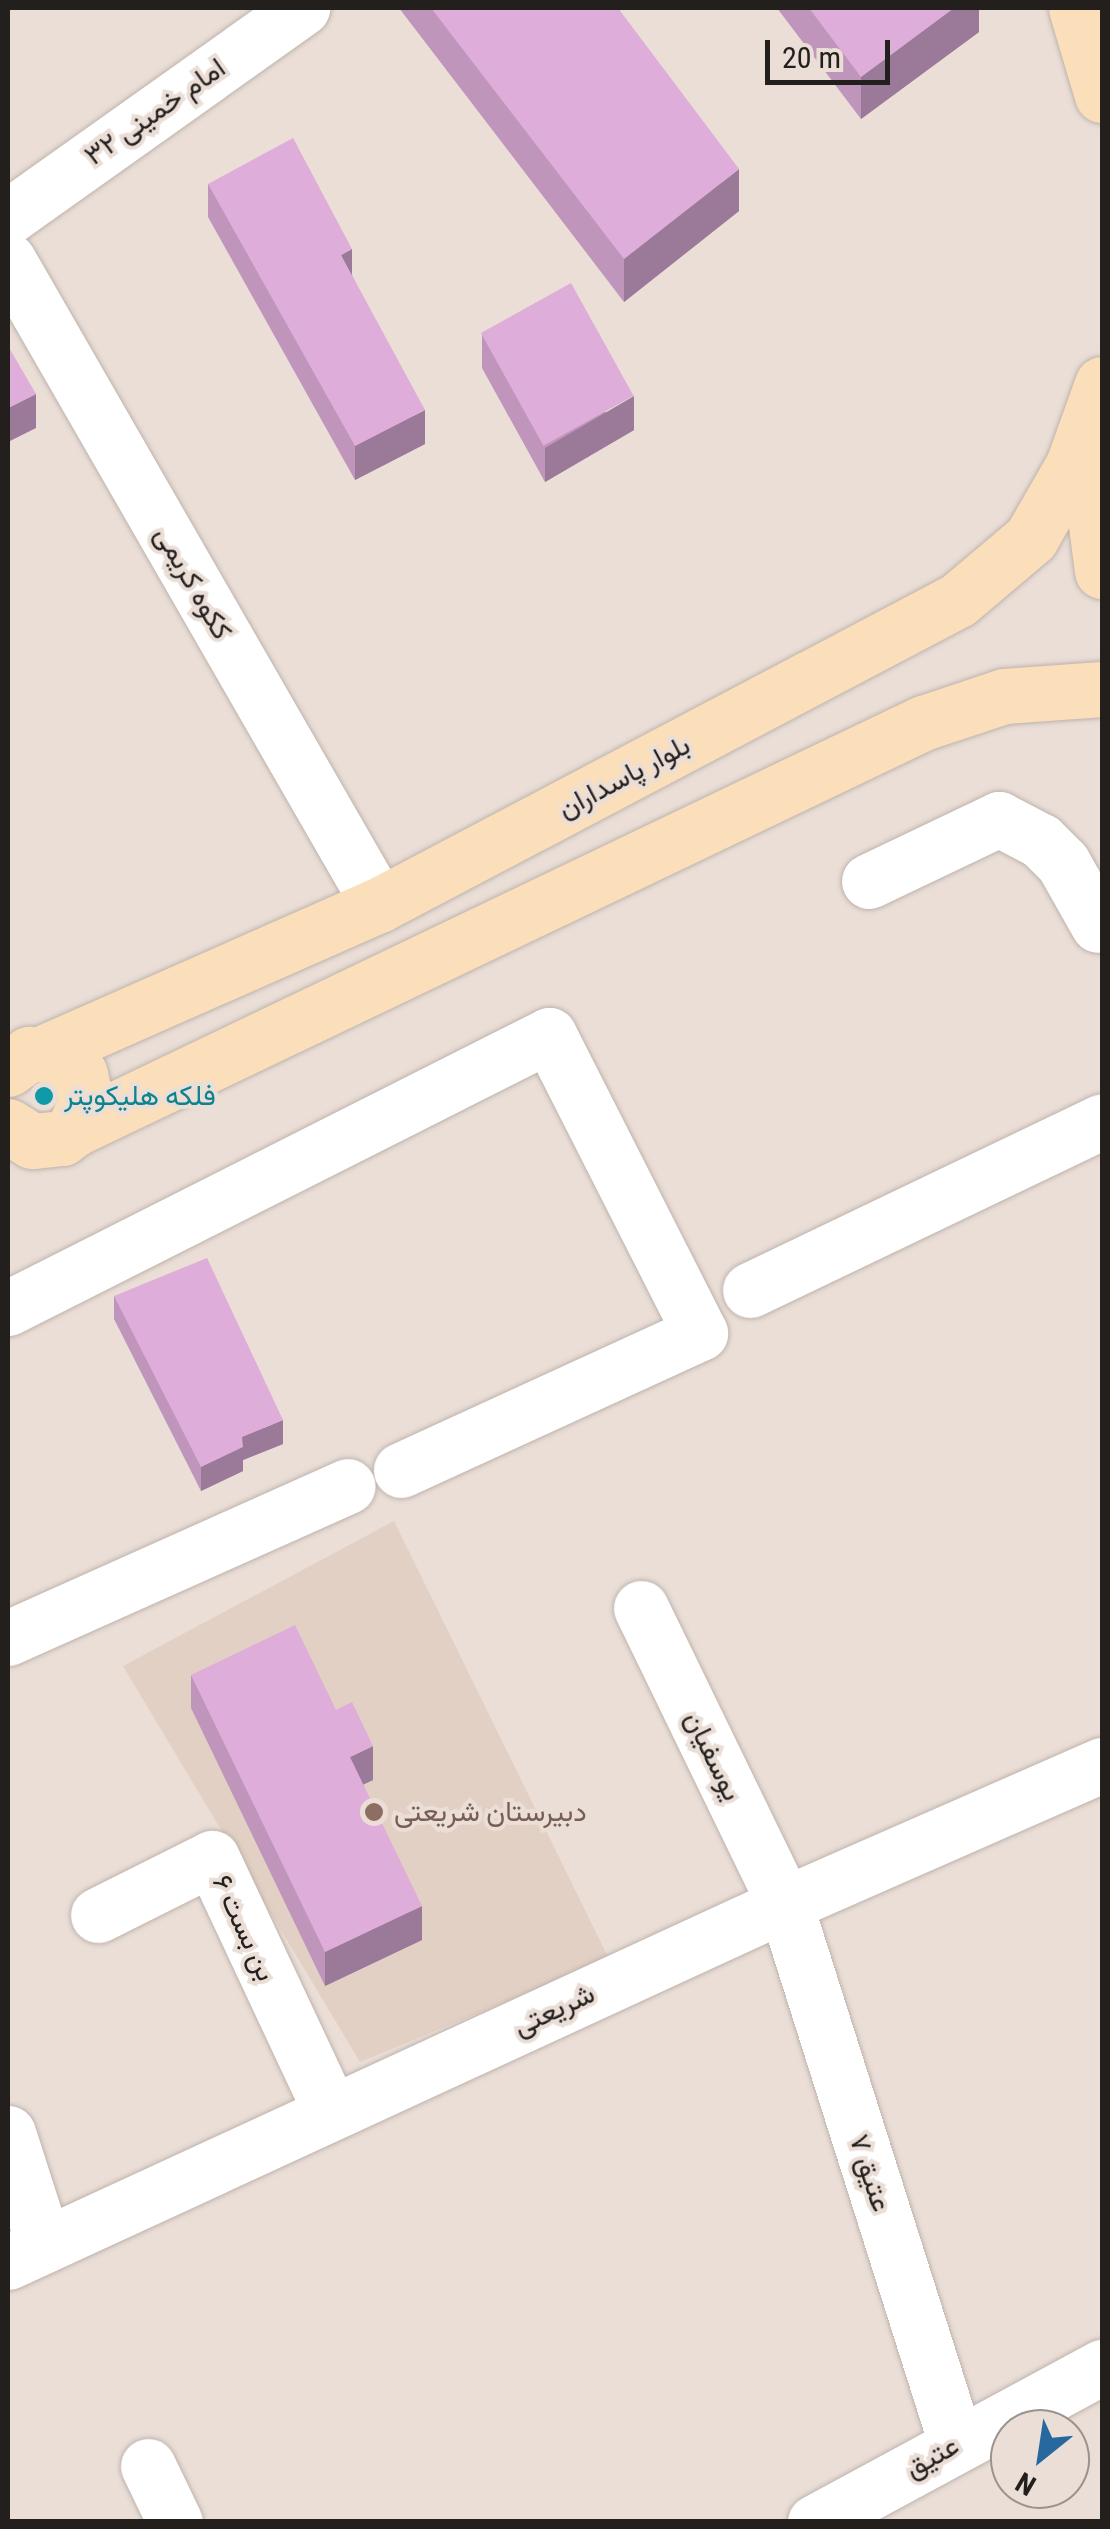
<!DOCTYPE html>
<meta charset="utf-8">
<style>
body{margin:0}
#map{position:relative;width:1110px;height:2529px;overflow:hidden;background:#eaded7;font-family:"Roboto Condensed",Vazirmatn,sans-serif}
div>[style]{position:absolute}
.built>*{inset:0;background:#e2d0c4}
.roads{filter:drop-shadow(0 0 2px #beb3ac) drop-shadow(0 0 2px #beb3ac)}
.minor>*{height:55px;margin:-27.5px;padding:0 27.5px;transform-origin:27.5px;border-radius:27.5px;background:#fff}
.major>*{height:55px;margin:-27.5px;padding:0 27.5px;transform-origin:27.5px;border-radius:27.5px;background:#fbdfbb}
.wall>*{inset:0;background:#bf95bb}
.shaded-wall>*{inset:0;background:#9b7998}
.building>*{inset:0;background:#deadd9;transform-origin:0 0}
.dots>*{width:28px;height:28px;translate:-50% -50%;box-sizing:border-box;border:5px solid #eaded7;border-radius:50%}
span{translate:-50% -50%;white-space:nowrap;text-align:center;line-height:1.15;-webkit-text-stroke:8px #eaded7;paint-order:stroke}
.street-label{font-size:28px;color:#231f1d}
.culture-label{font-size:28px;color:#0d838f}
.left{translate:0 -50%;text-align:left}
.education-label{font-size:28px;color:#785e54}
.frame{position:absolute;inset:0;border:10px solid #231f1d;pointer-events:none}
.north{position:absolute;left:990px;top:2409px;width:100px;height:100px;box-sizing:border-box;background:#eaded7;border:2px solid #9a928d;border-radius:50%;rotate:210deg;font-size:28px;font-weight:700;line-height:40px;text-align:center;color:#231f1d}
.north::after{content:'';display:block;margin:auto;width:35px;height:45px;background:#27689e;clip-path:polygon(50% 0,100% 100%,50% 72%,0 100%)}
.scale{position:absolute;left:765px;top:40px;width:125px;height:45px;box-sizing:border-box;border:5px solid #231f1d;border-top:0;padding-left:12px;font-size:30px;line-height:35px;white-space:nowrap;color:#231f1d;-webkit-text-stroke:8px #eaded7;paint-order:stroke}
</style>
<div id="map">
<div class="built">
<i style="clip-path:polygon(394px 1521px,609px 1959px,360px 2062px,123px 1666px)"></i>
</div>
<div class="roads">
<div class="minor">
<i style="left:8px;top:217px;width:361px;rotate:-35.4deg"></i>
<i style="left:8px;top:260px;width:744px;rotate:60.09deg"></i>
<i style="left:869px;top:881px;width:144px;rotate:-25.5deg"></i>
<i style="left:999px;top:819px;width:47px;rotate:27.6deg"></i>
<i style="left:1041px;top:841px;width:31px;rotate:45deg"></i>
<i style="left:1063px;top:863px;width:71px;rotate:60.6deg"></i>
<i style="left:750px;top:1290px;width:390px;rotate:-25.6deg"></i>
<i style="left:8px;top:1308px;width:606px;rotate:-26.78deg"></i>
<i style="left:549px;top:1035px;width:334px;rotate:63.1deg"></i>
<i style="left:700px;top:1333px;width:329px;rotate:155.4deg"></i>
<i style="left:641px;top:1608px;width:329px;rotate:64.1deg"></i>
<i style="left:785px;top:1904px;width:565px;rotate:72.4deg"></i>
<i style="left:8px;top:1638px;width:372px;rotate:-24.1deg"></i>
<i style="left:98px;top:1915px;width:127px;rotate:-26.6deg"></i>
<i style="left:212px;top:1858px;width:280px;rotate:64.9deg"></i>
<i style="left:8px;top:2133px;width:118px;rotate:72.2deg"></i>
<i style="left:8px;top:2262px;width:856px;rotate:-24.74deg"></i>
<i style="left:785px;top:1904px;width:346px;rotate:-23.7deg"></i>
<i style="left:148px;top:2466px;width:62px;rotate:64.3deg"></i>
<i style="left:815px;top:2522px;width:326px;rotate:-28.4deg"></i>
</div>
<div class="major">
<i style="left:1076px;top:8px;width:91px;rotate:73.4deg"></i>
<i style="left:1095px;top:434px;width:38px;rotate:99deg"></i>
<i style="left:1089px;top:472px;width:100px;rotate:82.5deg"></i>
<i style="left:43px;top:1053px;width:367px;rotate:-23.8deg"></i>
<i style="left:379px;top:905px;width:654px;rotate:-27.78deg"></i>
<i style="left:958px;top:600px;width:96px;rotate:-40.3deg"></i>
<i style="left:1031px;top:538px;width:84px;rotate:-60.1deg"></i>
<i style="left:1073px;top:465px;width:86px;rotate:-70.3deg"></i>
<i style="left:8px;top:1069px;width:26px;rotate:-36deg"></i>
<i style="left:29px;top:1054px;width:28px;rotate:2deg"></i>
<i style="left:57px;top:1055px;width:30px;rotate:40deg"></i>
<i style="left:80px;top:1074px;width:29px;rotate:78deg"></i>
<i style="left:86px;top:1102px;width:30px;rotate:114deg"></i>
<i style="left:74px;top:1129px;width:15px;rotate:143deg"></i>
<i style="left:62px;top:1138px;width:30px;rotate:174deg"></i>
<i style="left:32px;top:1141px;width:28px;rotate:-148deg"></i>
<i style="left:74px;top:1129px;width:941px;rotate:-25.56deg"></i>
<i style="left:923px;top:723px;width:85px;rotate:-18.4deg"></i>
<i style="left:1004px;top:696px;width:98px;rotate:-4.1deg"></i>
</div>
</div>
<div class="wall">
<i style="clip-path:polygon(399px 8px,618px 8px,739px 211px,624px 302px)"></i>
<i style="clip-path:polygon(777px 8px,979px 8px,979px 32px,861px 119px)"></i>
<i style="clip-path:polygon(208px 184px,352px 275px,425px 444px,355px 480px,208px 217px)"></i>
<i style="clip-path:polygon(482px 334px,634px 430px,545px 482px,482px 368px)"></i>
<i style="clip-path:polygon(114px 1296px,283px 1444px,243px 1460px,243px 1471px,201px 1491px,114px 1319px)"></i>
<i style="clip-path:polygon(191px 1675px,373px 1780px,363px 1784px,422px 1940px,325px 1986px,191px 1708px)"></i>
</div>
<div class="shaded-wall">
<i style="clip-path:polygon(954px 8px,979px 8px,979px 32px,861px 119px,861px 77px)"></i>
<i style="clip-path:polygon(739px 169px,739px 211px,624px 302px,624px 259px)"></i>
<i style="clip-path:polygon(352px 249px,352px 283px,341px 255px)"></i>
<i style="clip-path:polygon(36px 394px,36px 428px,8px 442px,8px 408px)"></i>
<i style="clip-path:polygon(634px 396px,634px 430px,545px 482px,545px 448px)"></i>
<i style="clip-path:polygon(425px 410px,425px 444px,355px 480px,355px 446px)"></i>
<i style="clip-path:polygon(283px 1420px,283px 1444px,243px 1460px,243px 1471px,201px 1491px,201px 1467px,242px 1437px)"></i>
<i style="clip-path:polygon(373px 1746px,373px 1780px,350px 1791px,350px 1757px)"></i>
<i style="clip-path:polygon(422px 1906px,422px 1940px,325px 1986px,325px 1952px)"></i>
</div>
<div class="building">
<i style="clip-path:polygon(431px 8px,618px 8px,739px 169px,624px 259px)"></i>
<i style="clip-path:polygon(809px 8px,954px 8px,861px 77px)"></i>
<i style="clip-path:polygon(293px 138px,352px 249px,341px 255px,425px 410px,355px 446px,208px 184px)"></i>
<i style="left:571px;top:283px;width:129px;height:103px;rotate:61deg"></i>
<i style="clip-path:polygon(8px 346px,36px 394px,8px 408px)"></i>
<i style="clip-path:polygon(207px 1258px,283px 1420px,242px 1437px,243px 1447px,201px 1467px,114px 1296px)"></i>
<i style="clip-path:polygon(295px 1625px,336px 1710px,352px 1702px,373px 1746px,350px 1757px,422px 1906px,325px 1952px,191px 1675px)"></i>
</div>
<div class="dots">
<i style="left:44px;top:1096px;background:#0f9aa8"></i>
<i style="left:374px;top:1812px;background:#8d6e63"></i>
</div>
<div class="street-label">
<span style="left:155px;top:112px;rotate:-35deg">امام خمینی ۳۲</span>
<span style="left:193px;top:583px;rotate:60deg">ککوه کریمی</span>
<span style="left:624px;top:777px;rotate:-28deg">بلوار پاسداران</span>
<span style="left:713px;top:1756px;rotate:64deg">یوسفیان</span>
<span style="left:244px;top:1928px;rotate:65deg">بن بست ۶</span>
<span style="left:554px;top:2010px;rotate:-25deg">شریعتی</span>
<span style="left:870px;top:2173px;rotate:72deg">عتیق ۷</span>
<span style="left:932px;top:2457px;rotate:-29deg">عتیق</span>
</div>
<div class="culture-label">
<span class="left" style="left:64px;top:1096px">فلکه هلیکوپتر</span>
</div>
<div class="education-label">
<span class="left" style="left:394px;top:1812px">دبیرستان شریعتی</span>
</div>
<div class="frame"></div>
<div class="north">N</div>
<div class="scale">20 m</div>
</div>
